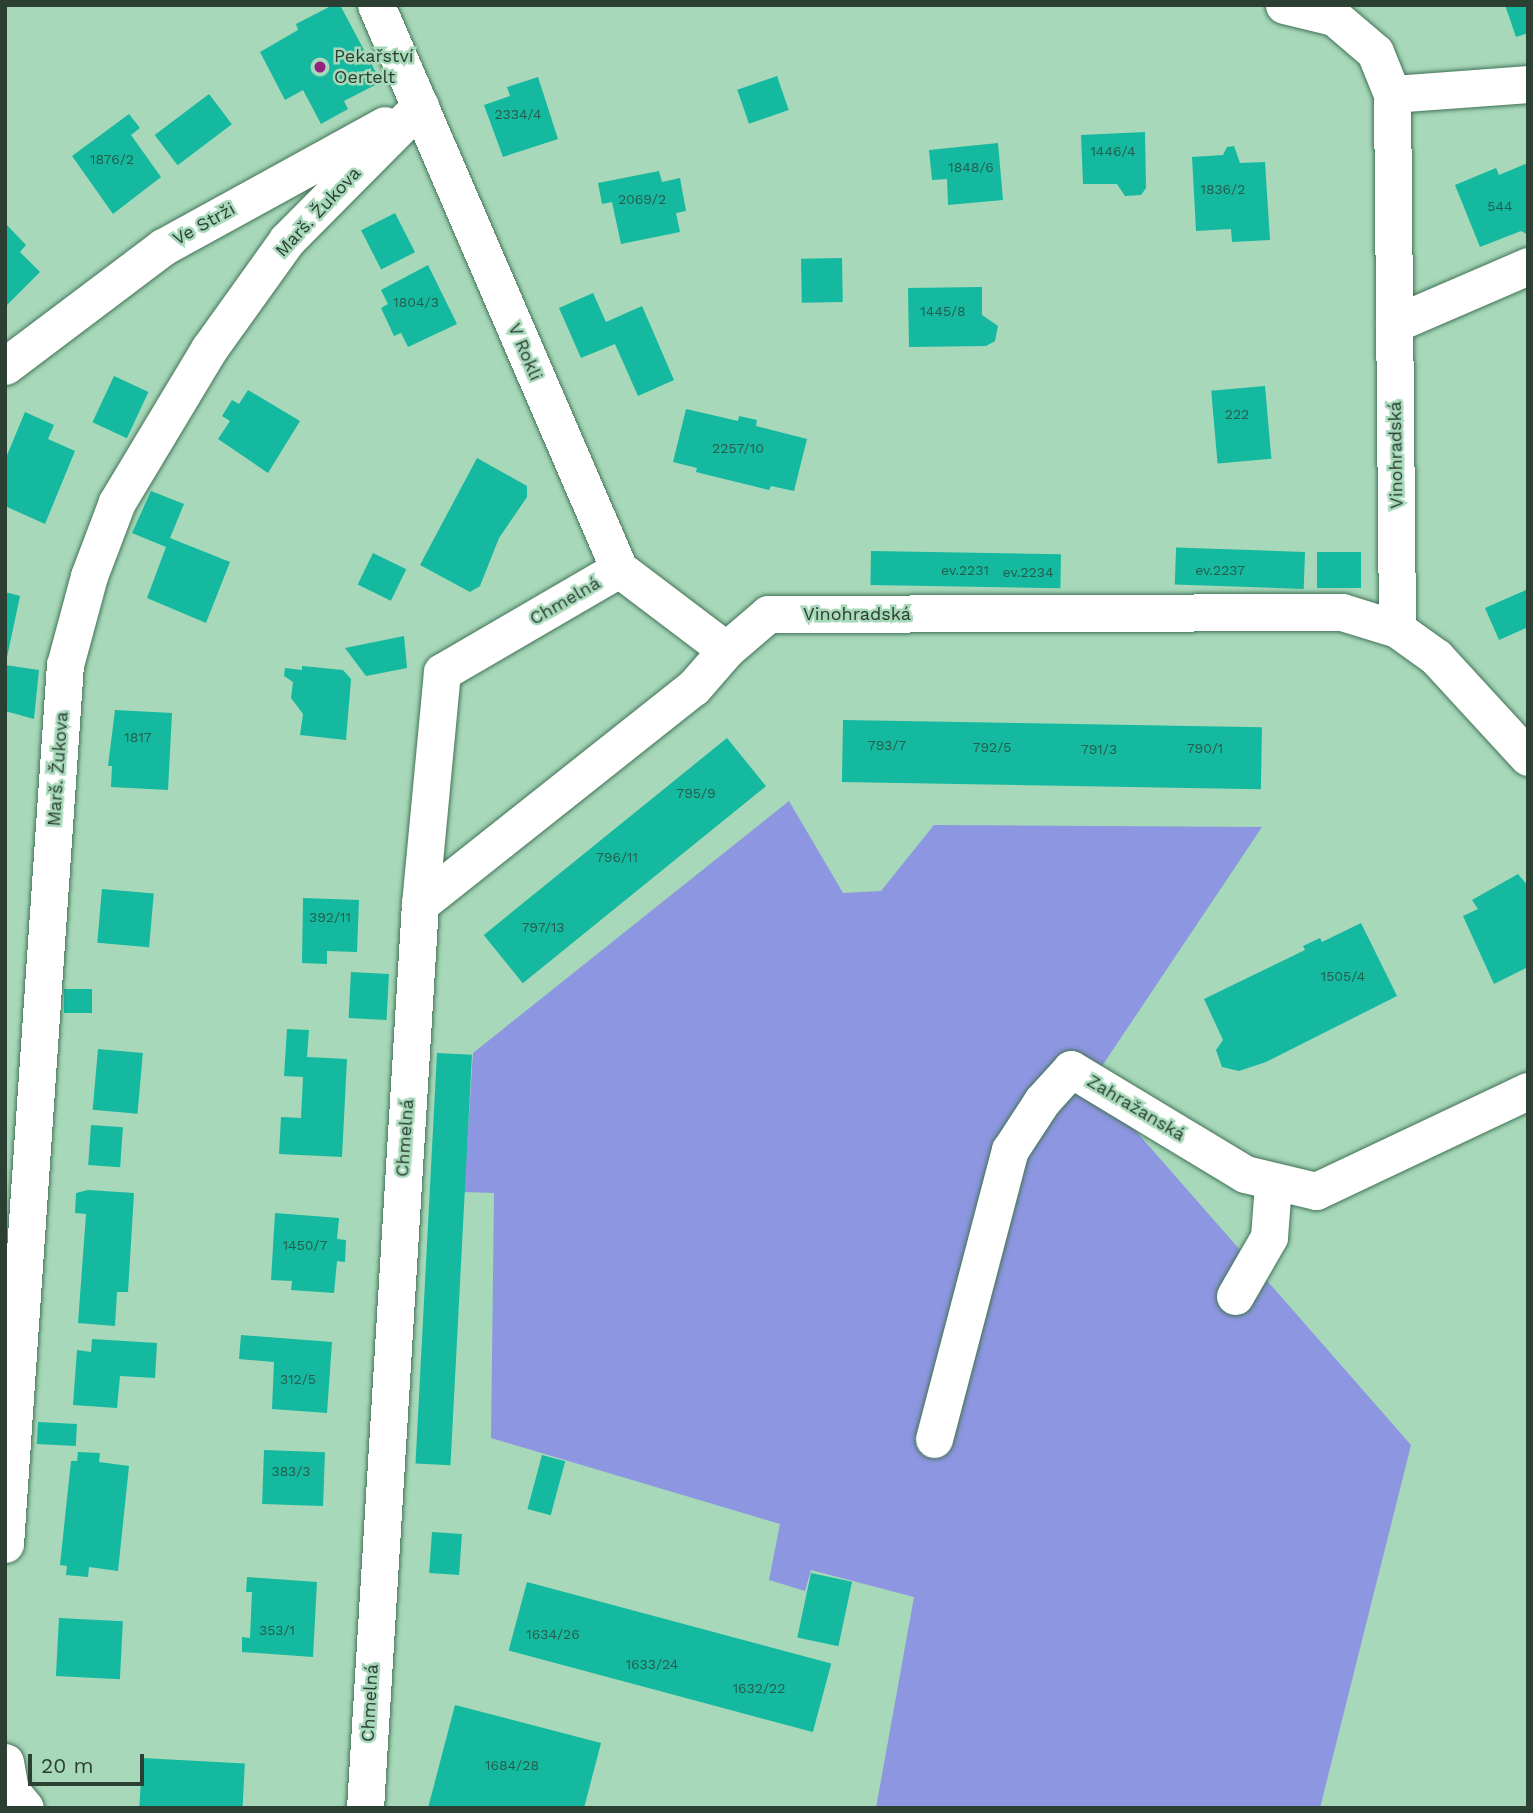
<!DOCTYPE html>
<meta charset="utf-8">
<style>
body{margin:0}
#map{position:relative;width:1533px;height:1813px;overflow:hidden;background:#a6d8b9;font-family:"Work Sans",sans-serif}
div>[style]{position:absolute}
.green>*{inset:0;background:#8d96e0}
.building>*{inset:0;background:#15b99f;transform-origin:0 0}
.roads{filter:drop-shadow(0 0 2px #437257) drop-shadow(0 0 2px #437257)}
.minor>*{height:37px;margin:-18.5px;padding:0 18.5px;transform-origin:18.5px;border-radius:18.5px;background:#fff}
.dots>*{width:19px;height:19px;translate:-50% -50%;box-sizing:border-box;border:4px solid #a6d8b9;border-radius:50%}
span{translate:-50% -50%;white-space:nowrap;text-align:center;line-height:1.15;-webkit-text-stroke:5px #a6d8b9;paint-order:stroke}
.number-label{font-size:14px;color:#265e4e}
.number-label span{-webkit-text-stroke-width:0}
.poi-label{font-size:18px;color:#2b3f33}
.left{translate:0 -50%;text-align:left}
.street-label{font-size:18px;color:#2b3f33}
.frame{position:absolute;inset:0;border:7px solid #2b3f33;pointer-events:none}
.scale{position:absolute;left:28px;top:1754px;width:116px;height:32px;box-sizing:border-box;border:4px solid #2b3f33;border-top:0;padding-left:9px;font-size:21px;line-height:24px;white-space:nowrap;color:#2b3f33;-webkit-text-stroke:5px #a6d8b9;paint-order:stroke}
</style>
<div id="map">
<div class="green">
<i style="clip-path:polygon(789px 801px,843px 893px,881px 891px,934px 825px,1262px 827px,1092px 1081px,1411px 1445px,1320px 1808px,876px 1808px,914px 1597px,811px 1570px,805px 1591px,769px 1580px,780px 1524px,491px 1438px,494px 1193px,464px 1192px,473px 1053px)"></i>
</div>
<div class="building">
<i style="clip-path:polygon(333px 5px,340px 5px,381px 82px,344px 101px,348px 109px,321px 124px,303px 90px,285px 100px,260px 52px,298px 30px,296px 24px)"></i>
<i style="clip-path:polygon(1505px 5px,1528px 5px,1528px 33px,1516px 37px)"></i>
<i style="left:777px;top:76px;width:36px;height:42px;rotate:71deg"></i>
<i style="clip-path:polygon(538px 77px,558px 139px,503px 157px,484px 105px,510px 96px,507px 87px)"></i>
<i style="left:209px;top:94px;width:38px;height:68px;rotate:53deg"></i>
<i style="clip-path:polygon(129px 114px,140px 128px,131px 135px,161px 177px,113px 214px,72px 156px)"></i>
<i style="clip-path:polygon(1145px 132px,1146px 188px,1141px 195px,1125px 196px,1117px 184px,1083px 184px,1081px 135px)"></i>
<i style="clip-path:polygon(998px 143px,1003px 200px,948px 205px,947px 179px,932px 180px,929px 150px)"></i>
<i style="clip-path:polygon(1234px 146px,1240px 163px,1265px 162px,1270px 240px,1232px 242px,1231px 229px,1196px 231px,1192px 157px,1223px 155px,1227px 147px)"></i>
<i style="clip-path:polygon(1528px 163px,1528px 235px,1521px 231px,1480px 247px,1455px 185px,1496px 168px,1499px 175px)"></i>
<i style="clip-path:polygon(659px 171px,662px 182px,680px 178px,686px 211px,676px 213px,680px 232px,621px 244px,612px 202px,602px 204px,598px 183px)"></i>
<i style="left:395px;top:213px;width:44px;height:38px;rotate:63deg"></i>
<i style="clip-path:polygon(5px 223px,26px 245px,20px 252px,40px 272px,5px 307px)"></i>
<i style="left:842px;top:258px;width:44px;height:41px;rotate:89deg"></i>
<i style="clip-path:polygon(428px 265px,457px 324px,408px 347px,401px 333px,394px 336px,381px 308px,388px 304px,381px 290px)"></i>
<i style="clip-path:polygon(982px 287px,982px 315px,998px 326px,995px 341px,986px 346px,909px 347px,908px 288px)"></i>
<i style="clip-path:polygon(593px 293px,606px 322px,642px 306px,674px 380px,638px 396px,615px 344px,581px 358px,559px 308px)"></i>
<i style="left:114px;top:376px;width:38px;height:51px;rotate:25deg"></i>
<i style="left:1265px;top:386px;width:73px;height:54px;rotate:85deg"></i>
<i style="clip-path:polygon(248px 390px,300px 421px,268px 473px,218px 439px,230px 421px,222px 416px,232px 400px,239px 404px)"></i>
<i style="clip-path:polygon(686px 409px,738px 421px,739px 416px,757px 420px,756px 426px,807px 439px,794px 491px,771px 486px,769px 490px,696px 472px,697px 468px,673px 462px)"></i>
<i style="clip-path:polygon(25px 412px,54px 425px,48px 439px,75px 451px,45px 524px,5px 506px,5px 460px)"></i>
<i style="clip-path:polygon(477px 458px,527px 486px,527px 497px,499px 538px,480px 586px,470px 592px,420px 565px)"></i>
<i style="clip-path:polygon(151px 491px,184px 504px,170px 538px,230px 562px,206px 623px,147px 598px,166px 547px,132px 533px)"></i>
<i style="left:871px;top:551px;width:190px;height:34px;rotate:1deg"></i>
<i style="left:1305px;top:552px;width:37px;height:129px;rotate:92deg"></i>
<i style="left:1317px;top:552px;width:44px;height:36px"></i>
<i style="left:373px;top:553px;width:37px;height:35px;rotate:26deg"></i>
<i style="clip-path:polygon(1528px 589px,1528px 627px,1499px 640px,1485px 608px)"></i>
<i style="clip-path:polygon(5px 592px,20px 596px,6px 662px,5px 662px)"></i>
<i style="clip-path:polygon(404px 636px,407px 668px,366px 676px,345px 648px)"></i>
<i style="clip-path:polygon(5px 665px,39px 670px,34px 719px,5px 711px)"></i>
<i style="clip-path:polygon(302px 666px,343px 670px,351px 679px,346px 740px,300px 735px,303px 714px,291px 698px,293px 682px,284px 676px,285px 668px,302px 670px)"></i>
<i style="clip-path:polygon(115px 710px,172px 713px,168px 790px,111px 787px,112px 766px,108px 766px)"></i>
<i style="left:843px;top:720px;width:419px;height:62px;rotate:1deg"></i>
<i style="left:727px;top:738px;width:62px;height:313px;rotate:51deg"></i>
<i style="clip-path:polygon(1518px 874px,1528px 886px,1528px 967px,1494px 984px,1463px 916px,1478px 909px,1472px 900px)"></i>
<i style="left:102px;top:889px;width:52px;height:54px;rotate:5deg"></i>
<i style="clip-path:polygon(303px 898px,359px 900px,357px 952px,327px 951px,327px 964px,302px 963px)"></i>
<i style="clip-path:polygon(1361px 923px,1397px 996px,1266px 1062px,1239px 1071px,1222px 1067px,1216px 1050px,1223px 1040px,1204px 999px,1305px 950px,1303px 946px,1320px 938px,1322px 942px)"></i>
<i style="left:351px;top:972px;width:38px;height:46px;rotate:3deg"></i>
<i style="left:64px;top:989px;width:28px;height:24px"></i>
<i style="clip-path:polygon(287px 1029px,309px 1030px,307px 1057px,347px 1059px,342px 1157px,279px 1154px,281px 1117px,301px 1118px,303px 1077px,284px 1076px)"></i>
<i style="left:98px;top:1049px;width:45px;height:61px;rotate:5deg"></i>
<i style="left:437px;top:1053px;width:35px;height:411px;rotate:3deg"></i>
<i style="left:91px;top:1125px;width:32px;height:40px;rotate:4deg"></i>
<i style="clip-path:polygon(88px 1190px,134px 1193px,128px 1292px,117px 1292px,115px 1326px,78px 1323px,86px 1214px,75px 1213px,76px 1193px)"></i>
<i style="clip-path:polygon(275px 1213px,339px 1218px,337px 1239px,346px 1240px,345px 1262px,337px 1261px,334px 1293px,291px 1290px,292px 1281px,271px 1280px)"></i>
<i style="clip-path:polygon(241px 1335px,332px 1342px,327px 1413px,272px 1409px,274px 1362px,239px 1359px)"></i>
<i style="clip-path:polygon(92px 1339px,157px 1343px,155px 1378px,120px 1376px,117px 1408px,73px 1405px,77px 1350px,91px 1352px)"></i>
<i style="left:38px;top:1422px;width:39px;height:22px;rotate:3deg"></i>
<i style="left:264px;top:1450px;width:61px;height:54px;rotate:2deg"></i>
<i style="clip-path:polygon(78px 1452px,100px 1453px,99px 1462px,129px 1466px,118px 1571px,89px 1567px,88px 1577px,66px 1575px,67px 1566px,60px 1565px,71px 1461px,77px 1461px)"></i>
<i style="left:542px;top:1455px;width:24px;height:56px;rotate:15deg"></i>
<i style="left:432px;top:1532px;width:30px;height:41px;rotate:4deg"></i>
<i style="left:811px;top:1573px;width:42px;height:66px;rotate:12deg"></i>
<i style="clip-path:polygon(247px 1577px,317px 1582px,313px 1657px,242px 1652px,242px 1637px,250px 1638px,252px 1592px,246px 1592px)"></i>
<i style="left:527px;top:1582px;width:315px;height:71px;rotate:15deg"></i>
<i style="left:59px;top:1618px;width:64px;height:58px;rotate:3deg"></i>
<i style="clip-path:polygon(455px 1705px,601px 1743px,584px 1808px,428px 1808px)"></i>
<i style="left:142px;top:1758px;width:103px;height:50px;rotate:3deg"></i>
</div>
<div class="roads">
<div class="minor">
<i style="left:376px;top:5px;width:614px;rotate:66.69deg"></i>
<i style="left:619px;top:569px;width:134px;rotate:37.1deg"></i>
<i style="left:1284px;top:5px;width:51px;rotate:13.5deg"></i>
<i style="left:1334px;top:17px;width:54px;rotate:40.5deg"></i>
<i style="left:1375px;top:52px;width:45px;rotate:68deg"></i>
<i style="left:1392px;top:94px;width:535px;rotate:89.46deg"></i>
<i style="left:1392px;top:94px;width:136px;rotate:-4.2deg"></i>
<i style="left:1394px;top:324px;width:146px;rotate:-23.4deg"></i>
<i style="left:5px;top:366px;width:198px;rotate:-37deg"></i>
<i style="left:163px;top:247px;width:253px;rotate:-28.8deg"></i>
<i style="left:420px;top:904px;width:348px;rotate:-38.4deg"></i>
<i style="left:693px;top:688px;width:50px;rotate:-49deg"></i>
<i style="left:726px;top:650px;width:55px;rotate:-40.6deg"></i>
<i style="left:768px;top:614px;width:574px;rotate:-0.2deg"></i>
<i style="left:1342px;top:612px;width:58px;rotate:17.2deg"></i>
<i style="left:1397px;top:629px;width:48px;rotate:35.7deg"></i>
<i style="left:1436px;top:657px;width:136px;rotate:47.4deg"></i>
<i style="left:1235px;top:1296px;width:68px;rotate:-60deg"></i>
<i style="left:1269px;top:1237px;width:53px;rotate:-85.7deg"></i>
<i style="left:934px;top:1439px;width:299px;rotate:-75.3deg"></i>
<i style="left:1010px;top:1150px;width:59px;rotate:-56.9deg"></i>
<i style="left:1042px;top:1101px;width:43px;rotate:-47.8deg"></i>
<i style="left:1071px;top:1069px;width:203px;rotate:31.1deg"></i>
<i style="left:1245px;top:1174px;width:73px;rotate:13.5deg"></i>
<i style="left:1316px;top:1191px;width:234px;rotate:-25.3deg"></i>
<i style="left:5px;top:1544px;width:881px;rotate:-86.1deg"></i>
<i style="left:65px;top:665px;width:92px;rotate:-74.9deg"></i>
<i style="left:89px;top:576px;width:79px;rotate:-69.3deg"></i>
<i style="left:117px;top:502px;width:179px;rotate:-59deg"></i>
<i style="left:209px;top:349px;width:134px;rotate:-54.4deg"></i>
<i style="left:287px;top:240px;width:189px;rotate:-45.2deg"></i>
<i style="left:5px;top:1762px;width:28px;rotate:80deg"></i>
<i style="left:10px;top:1790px;width:23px;rotate:50deg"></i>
<i style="left:365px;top:1808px;width:906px;rotate:-86.52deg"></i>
<i style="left:420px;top:904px;width:233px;rotate:-84.6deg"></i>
<i style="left:442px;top:672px;width:205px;rotate:-30.2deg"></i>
</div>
</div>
<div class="dots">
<i style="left:320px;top:67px;background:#95207d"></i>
</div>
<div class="number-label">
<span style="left:518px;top:114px">2334/4</span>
<span style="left:1113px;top:151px">1446/4</span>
<span style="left:112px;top:159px">1876/2</span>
<span style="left:971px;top:167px">1848/6</span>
<span style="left:1223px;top:189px">1836/2</span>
<span style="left:642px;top:199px">2069/2</span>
<span style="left:1500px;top:206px">544</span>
<span style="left:416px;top:302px">1804/3</span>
<span style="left:943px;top:311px">1445/8</span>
<span style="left:1237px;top:414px">222</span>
<span style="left:738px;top:448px">2257/10</span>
<span style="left:965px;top:570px">ev.2231</span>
<span style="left:1220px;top:570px">ev.2237</span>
<span style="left:1028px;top:572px">ev.2234</span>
<span style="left:138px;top:737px">1817</span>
<span style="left:887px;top:745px">793/7</span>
<span style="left:992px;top:747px">792/5</span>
<span style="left:1205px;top:748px">790/1</span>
<span style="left:1099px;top:749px">791/3</span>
<span style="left:696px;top:793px">795/9</span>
<span style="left:617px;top:857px">796/11</span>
<span style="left:330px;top:917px">392/11</span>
<span style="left:543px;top:927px">797/13</span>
<span style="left:1343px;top:976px">1505/4</span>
<span style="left:305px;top:1245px">1450/7</span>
<span style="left:298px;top:1379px">312/5</span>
<span style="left:291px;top:1471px">383/3</span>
<span style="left:277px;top:1630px">353/1</span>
<span style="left:553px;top:1634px">1634/26</span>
<span style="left:652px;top:1664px">1633/24</span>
<span style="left:759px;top:1688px">1632/22</span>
<span style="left:512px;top:1765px">1684/28</span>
</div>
<div class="poi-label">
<span class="left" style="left:334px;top:67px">Pekařství<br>Oertelt</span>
</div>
<div class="street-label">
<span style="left:318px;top:212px;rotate:-47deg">Marš. Žukova</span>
<span style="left:204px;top:224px;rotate:-29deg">Ve Strži</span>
<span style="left:525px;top:352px;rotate:67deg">V Rokli</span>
<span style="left:1396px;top:455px;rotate:-91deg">Vinohradská</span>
<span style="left:565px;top:601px;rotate:-30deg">Chmelná</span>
<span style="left:857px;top:614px">Vinohradská</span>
<span style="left:58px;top:769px;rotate:-86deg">Marš. Žukova</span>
<span style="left:1136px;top:1108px;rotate:31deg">Zahražanská</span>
<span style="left:405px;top:1138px;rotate:-86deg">Chmelná</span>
<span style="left:370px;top:1703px;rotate:-87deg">Chmelná</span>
</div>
<div class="frame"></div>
<div class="scale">20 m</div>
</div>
